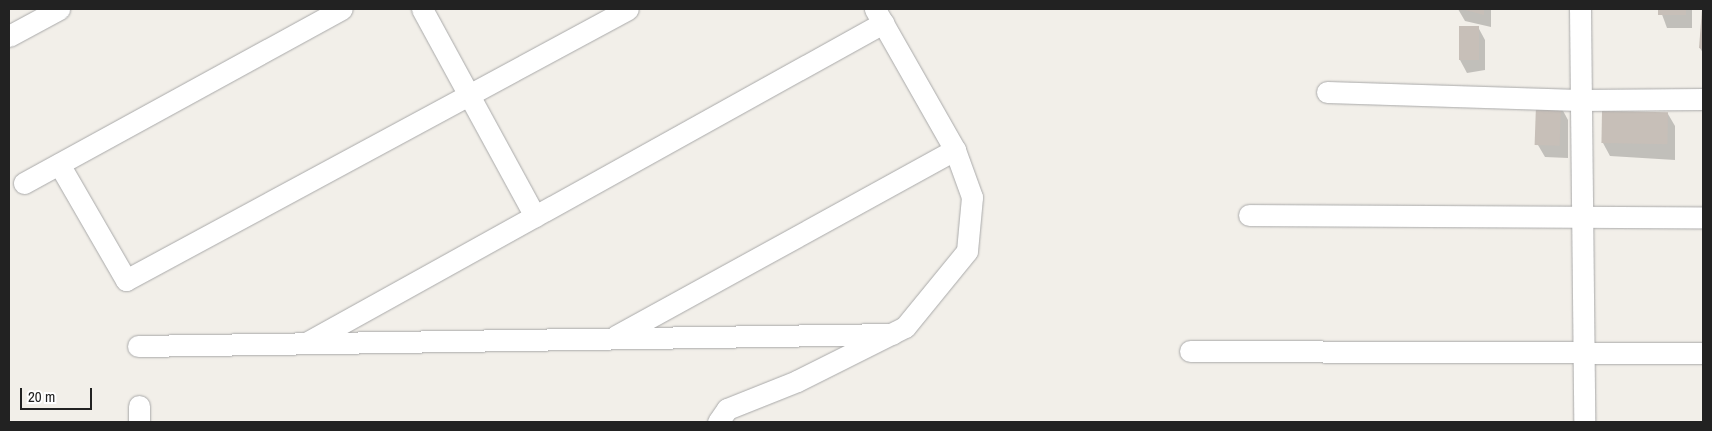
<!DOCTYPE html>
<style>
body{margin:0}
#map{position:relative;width:1712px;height:431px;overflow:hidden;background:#f2efe9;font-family:"Archivo Narrow",sans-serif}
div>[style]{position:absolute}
.shadow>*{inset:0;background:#0003}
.building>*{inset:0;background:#c7bfb8;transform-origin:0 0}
.roads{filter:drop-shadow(0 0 1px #a9a9a9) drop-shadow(0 0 1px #a9a9a9)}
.street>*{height:21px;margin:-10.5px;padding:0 10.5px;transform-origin:10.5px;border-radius:10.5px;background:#fff}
span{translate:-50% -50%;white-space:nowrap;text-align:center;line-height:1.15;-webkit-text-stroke:4px #fff;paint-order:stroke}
.frame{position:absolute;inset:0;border:10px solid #222;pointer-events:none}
.scale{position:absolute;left:20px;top:388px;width:72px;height:22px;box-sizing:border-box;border:2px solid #222;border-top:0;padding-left:6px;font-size:15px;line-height:18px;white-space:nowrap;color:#222;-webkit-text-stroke:4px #fff;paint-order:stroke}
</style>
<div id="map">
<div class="shadow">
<i style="clip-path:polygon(1458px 9px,1491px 9px,1491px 27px,1465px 21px)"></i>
<i style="clip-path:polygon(1660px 9px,1692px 9px,1692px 28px,1667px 28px)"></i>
<i style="clip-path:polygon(1703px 9px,1703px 53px,1700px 48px)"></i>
<i style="clip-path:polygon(1460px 27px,1478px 27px,1485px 40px,1485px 70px,1467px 73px,1460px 60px)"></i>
<i style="clip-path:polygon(1561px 107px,1568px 120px,1568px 158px,1545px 157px,1538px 145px)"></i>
<i style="clip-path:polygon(1668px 114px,1675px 126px,1675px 160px,1610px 156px,1603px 143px)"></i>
</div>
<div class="building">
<i style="clip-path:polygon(1461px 9px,1484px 9px,1484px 15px)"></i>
<i style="left:1658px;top:9px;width:28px;height:6px"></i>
<i style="clip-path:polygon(1702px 9px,1703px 9px,1703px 49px,1699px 48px)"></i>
<i style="left:1459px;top:26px;width:20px;height:34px"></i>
<i style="left:1536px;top:105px;width:25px;height:40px;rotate:2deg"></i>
<i style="left:1602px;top:111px;width:66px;height:32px;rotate:1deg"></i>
</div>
<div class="roads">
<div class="street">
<i style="left:422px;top:9px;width:236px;rotate:61.4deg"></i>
<i style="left:1580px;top:9px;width:413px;rotate:89.4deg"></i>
<i style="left:9px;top:36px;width:57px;rotate:-28.4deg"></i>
<i style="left:1327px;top:92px;width:252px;rotate:1.8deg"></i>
<i style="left:1579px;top:100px;width:124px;rotate:-0.5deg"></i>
<i style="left:59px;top:164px;width:134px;rotate:60deg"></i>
<i style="left:126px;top:280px;width:570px;rotate:-28.36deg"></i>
<i style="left:24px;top:183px;width:362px;rotate:-28.7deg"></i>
<i style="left:1249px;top:215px;width:454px;rotate:0.3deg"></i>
<i style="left:616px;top:336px;width:387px;rotate:-28.8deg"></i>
<i style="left:308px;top:342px;width:658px;rotate:-29.02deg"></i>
<i style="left:138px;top:346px;width:754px;rotate:-0.91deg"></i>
<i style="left:1190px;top:351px;width:513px;rotate:0.22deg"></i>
<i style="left:139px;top:406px;width:16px;rotate:90deg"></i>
<i style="left:718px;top:422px;width:16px;rotate:-55deg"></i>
<i style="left:727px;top:409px;width:75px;rotate:-21.8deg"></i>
<i style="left:797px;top:381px;width:121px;rotate:-26.6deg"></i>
<i style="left:905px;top:327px;width:98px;rotate:-50.8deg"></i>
<i style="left:967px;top:251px;width:54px;rotate:-84.7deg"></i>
<i style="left:972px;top:197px;width:50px;rotate:-109.9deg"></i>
<i style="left:955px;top:150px;width:162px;rotate:-119.6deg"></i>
</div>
</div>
<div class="frame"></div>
<div class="scale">20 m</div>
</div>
